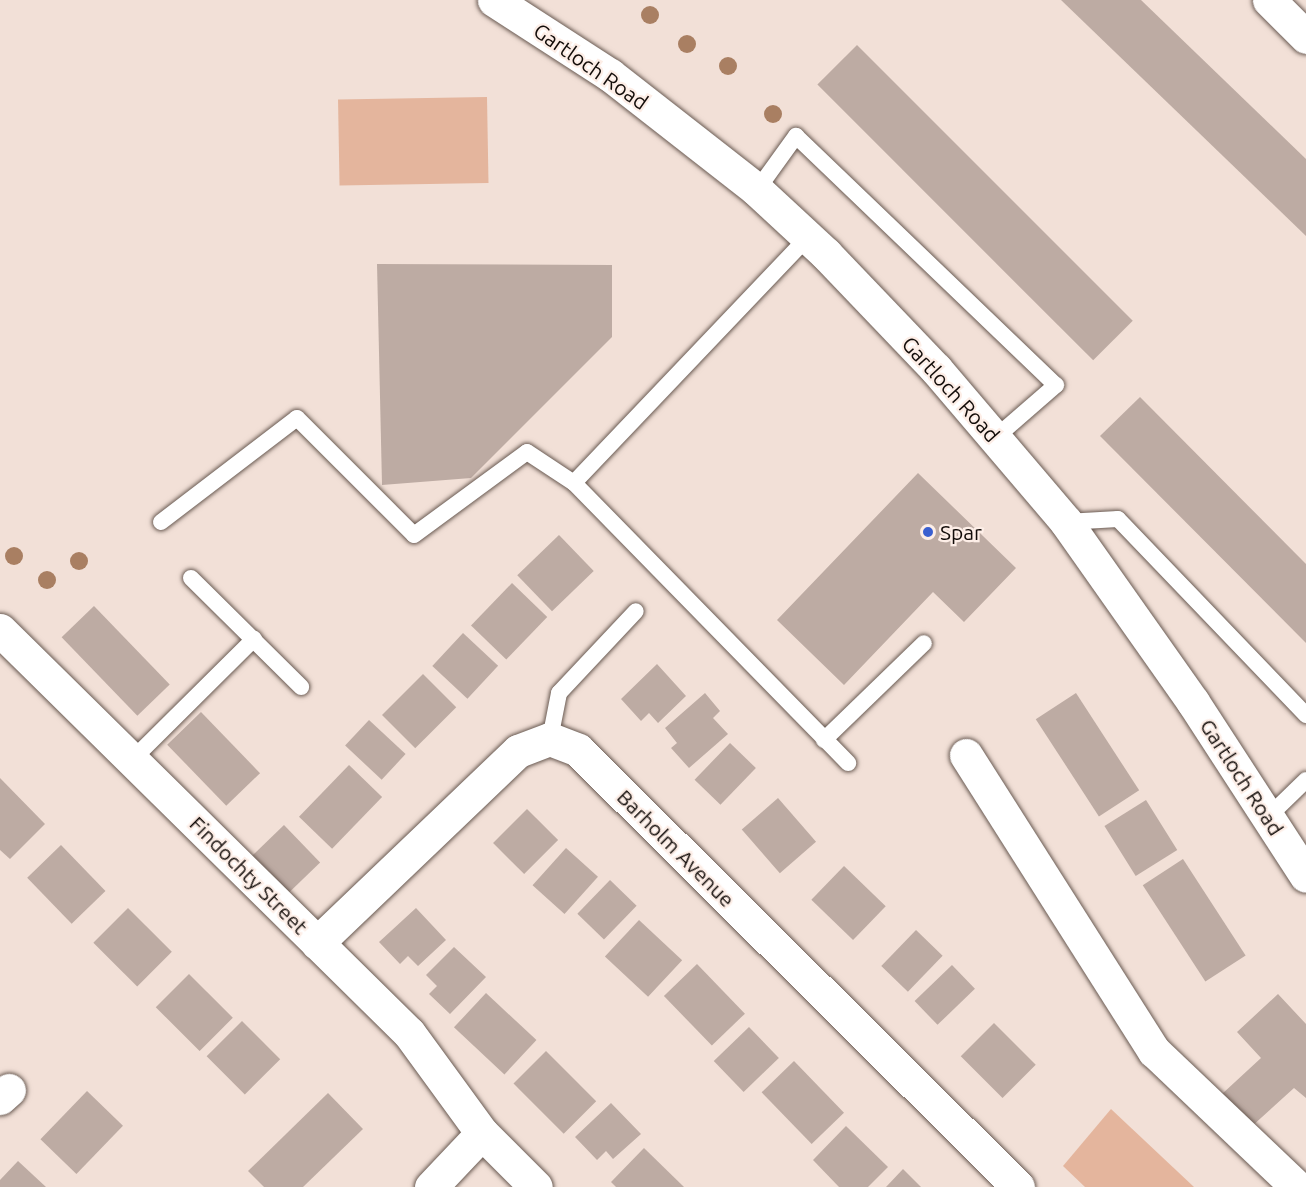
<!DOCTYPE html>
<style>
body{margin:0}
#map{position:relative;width:1306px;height:1187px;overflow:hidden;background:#f2e0d7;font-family:Ubuntu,sans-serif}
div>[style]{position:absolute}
.green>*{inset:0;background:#e4b59d;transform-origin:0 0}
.building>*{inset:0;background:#bdaba3;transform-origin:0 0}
.roads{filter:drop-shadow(0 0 2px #695a52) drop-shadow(0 0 2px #695a52)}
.service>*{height:16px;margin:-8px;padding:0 8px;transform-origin:8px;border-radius:8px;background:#fff}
.minor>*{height:33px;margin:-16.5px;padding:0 16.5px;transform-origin:16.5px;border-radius:16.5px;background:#fff}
.secondary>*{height:33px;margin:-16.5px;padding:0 16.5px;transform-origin:16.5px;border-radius:16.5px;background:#fff}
.trees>*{width:18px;height:18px;margin:-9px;border-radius:50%;background:#a97f62}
.dots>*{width:16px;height:16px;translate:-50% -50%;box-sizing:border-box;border:3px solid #fdeee7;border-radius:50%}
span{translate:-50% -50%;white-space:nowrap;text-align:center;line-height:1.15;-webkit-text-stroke:4.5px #fdeee7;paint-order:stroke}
.street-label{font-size:21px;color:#120c09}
.poi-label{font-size:21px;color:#120c09}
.left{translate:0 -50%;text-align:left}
</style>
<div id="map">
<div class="green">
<i style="left:487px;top:97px;width:86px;height:149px;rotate:89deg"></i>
<i style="clip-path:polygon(1111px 1109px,1194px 1187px,1085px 1187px,1063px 1166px)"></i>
</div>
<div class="building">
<i style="clip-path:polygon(1061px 0,1141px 0,1306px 159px,1306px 236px)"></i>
<i style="left:857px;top:45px;width:390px;height:56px;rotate:45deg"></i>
<i style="clip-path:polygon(377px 264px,612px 265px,612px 337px,471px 478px,382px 485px)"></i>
<i style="clip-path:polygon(1140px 397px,1306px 564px,1306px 643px,1100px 436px)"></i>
<i style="clip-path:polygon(918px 473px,1016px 568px,964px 622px,933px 592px,844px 685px,777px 620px)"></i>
<i style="left:559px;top:535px;width:50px;height:58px;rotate:46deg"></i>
<i style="left:512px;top:583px;width:49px;height:59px;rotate:44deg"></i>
<i style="left:94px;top:606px;width:109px;height:45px;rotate:46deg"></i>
<i style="left:463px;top:633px;width:48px;height:45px;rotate:43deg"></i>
<i style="clip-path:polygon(657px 664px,686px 696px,658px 723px,649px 713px,641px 721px,621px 699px)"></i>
<i style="left:423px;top:674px;width:47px;height:58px;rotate:45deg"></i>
<i style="clip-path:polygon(705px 693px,720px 711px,713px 718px,728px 734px,689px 768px,671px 748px,677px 743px,665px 728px)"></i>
<i style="left:1076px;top:693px;width:116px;height:48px;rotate:57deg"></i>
<i style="left:201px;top:712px;width:85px;height:47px;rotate:46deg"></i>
<i style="left:369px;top:720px;width:50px;height:35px;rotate:43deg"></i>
<i style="left:730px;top:743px;width:36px;height:51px;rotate:44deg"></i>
<i style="left:349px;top:765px;width:46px;height:72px;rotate:44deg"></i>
<i style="clip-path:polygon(0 778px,45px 824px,10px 859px,0 850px)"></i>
<i style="left:778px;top:798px;width:58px;height:48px;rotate:49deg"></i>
<i style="left:1146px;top:800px;width:59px;height:49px;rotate:58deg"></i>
<i style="left:527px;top:809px;width:44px;height:48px;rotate:45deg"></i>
<i style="left:284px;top:825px;width:52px;height:45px;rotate:46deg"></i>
<i style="left:61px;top:845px;width:64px;height:47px;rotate:46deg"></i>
<i style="left:566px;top:848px;width:43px;height:50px;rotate:42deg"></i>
<i style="left:1183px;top:859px;width:115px;height:48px;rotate:57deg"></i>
<i style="left:844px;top:866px;width:58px;height:47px;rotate:44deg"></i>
<i style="left:610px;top:880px;width:37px;height:47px;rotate:44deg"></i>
<i style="left:128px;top:908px;width:62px;height:49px;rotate:45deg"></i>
<i style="clip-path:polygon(416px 908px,446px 940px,418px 966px,408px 956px,400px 964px,379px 942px)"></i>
<i style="left:639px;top:920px;width:59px;height:50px;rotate:43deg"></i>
<i style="left:916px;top:930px;width:37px;height:50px;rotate:44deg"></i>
<i style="clip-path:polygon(454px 947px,486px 977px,450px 1014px,429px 994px,437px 986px,426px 975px)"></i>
<i style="left:697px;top:964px;width:69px;height:46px;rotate:46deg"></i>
<i style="left:952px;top:965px;width:33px;height:52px;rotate:46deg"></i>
<i style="left:189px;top:974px;width:62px;height:47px;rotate:45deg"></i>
<i style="left:486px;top:993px;width:69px;height:47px;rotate:43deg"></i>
<i style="clip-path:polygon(1278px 994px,1306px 1024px,1306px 1098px,1294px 1088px,1251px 1127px,1222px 1094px,1261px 1058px,1237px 1032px)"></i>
<i style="left:242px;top:1021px;width:54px;height:50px;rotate:45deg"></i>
<i style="left:994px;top:1023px;width:59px;height:47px;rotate:45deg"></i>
<i style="left:749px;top:1027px;width:43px;height:49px;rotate:46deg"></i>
<i style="left:546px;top:1051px;width:71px;height:46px;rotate:45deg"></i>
<i style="left:794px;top:1061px;width:72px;height:45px;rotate:46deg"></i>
<i style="left:87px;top:1091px;width:50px;height:67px;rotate:44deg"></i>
<i style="clip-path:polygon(328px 1093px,363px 1129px,303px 1187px,264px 1187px,248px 1171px)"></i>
<i style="clip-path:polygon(611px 1103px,641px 1134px,613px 1159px,606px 1151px,597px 1160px,575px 1137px)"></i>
<i style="clip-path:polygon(846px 1126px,888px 1167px,868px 1187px,839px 1187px,813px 1160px)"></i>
<i style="clip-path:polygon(644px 1148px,684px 1187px,616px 1187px,611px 1182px)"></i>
<i style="clip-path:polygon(18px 1161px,46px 1187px,0 1187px,0 1180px)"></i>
<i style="clip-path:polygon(903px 1169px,921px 1187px,886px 1187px)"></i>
</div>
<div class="roads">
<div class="service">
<i style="left:757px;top:190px;width:67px;rotate:-54.2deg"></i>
<i style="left:796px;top:136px;width:360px;rotate:43.8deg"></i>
<i style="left:1056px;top:385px;width:81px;rotate:139deg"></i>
<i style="left:807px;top:238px;width:338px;rotate:133.6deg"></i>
<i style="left:574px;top:483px;width:392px;rotate:45.6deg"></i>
<i style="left:161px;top:522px;width:171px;rotate:-37.4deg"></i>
<i style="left:297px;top:418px;width:165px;rotate:45deg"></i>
<i style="left:414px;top:535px;width:140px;rotate:-36.3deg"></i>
<i style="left:527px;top:452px;width:56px;rotate:33.4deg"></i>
<i style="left:1066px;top:522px;width:52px;rotate:-3.3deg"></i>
<i style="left:1118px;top:519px;width:272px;rotate:46.2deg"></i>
<i style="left:191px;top:578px;width:155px;rotate:44.7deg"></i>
<i style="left:550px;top:739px;width:47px;rotate:-78.9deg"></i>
<i style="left:559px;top:693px;width:112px;rotate:-46.8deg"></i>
<i style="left:824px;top:740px;width:139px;rotate:-44.1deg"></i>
<i style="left:132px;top:760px;width:172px;rotate:-44.8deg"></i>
<i style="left:1268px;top:817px;width:53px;rotate:-44.2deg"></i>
</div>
<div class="minor">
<i style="left:1269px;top:0;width:52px;rotate:45deg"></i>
<i style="left:0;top:630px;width:574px;rotate:44.58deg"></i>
<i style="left:409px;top:1033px;width:124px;rotate:53.9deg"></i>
<i style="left:482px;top:1133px;width:76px;rotate:45deg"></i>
<i style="left:966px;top:755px;width:351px;rotate:57.6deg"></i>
<i style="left:1154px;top:1051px;width:197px;rotate:43.6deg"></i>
<i style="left:317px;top:943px;width:278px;rotate:-43.7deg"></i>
<i style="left:518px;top:751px;width:34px;rotate:-21deg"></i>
<i style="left:550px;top:739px;width:30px;rotate:21deg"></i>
<i style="left:578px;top:750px;width:620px;rotate:44.8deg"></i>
<i style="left:0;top:1098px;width:12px;rotate:-42deg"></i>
<i style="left:431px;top:1187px;width:74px;rotate:-46.6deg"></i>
</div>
<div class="secondary">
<i style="left:494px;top:0;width:138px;rotate:32.9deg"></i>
<i style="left:610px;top:75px;width:187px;rotate:38deg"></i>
<i style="left:757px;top:190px;width:94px;rotate:42.8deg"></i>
<i style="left:826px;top:254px;width:159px;rotate:46.3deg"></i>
<i style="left:936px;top:369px;width:201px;rotate:49.6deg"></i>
<i style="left:1066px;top:522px;width:220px;rotate:54.8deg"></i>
<i style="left:1193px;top:702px;width:207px;rotate:57deg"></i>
</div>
</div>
<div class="trees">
<i style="left:650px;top:15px"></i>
<i style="left:687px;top:44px"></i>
<i style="left:728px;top:66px"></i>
<i style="left:773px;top:114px"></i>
<i style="left:14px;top:556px"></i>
<i style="left:79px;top:561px"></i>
<i style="left:47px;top:580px"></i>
</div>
<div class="dots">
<i style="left:928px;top:532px;background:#3a5fd0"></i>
</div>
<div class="street-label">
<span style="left:591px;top:66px;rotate:35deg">Gartloch Road</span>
<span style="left:951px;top:389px;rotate:48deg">Gartloch Road</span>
<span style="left:1242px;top:777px;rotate:57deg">Gartloch Road</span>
<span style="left:676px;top:848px;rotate:45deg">Barholm Avenue</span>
<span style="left:249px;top:875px;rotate:45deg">Findochty Street</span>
</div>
<div class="poi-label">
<span class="left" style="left:940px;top:532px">Spar</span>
</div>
</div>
